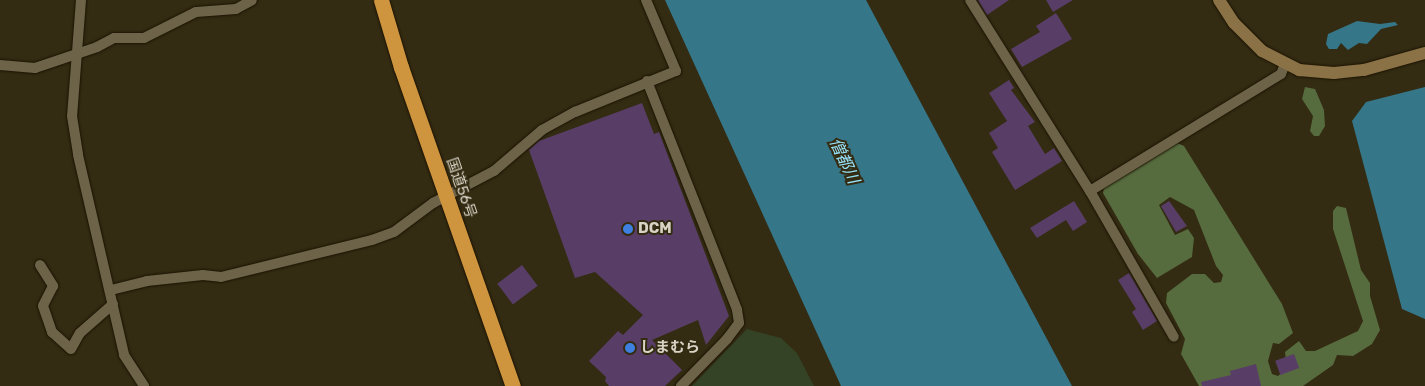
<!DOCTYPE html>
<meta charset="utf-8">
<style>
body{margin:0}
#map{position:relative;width:1425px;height:386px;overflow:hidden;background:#332b12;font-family:Rubik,"Noto Sans JP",sans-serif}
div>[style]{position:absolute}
.green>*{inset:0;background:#344225}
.forest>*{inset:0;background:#566b3e}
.water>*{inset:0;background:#367689}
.building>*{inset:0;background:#583e66;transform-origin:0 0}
.roads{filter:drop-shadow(0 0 1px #1b1300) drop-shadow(0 0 1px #1b1300)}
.street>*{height:10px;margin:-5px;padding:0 5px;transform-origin:5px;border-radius:5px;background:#6d6349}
.secondary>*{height:12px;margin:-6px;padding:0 6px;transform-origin:6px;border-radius:6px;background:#8a7246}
.highway>*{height:15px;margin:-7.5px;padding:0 7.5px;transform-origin:7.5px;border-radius:7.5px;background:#cf953e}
.dots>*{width:14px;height:14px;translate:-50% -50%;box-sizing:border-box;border:2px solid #332b12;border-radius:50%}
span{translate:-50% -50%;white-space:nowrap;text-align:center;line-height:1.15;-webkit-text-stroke:4px #332b12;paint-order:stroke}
.street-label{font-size:15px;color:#d8d3c5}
.poi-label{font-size:15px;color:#d8d3c5;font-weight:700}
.left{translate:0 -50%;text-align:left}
.water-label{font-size:16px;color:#98e4fc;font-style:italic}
</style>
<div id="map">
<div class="green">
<i style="clip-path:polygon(747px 329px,781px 338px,797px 353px,814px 386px,692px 386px)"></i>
</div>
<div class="forest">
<i style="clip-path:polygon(1305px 87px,1315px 89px,1324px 110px,1325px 126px,1319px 136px,1314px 136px,1310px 131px,1313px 116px,1302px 99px)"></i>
<i style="clip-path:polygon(1177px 143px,1184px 146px,1282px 304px,1293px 333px,1279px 344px,1273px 343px,1268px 361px,1272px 374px,1278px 376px,1287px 368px,1285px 352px,1299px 341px,1306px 351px,1315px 351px,1358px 331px,1363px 321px,1333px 229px,1333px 211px,1337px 206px,1346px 208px,1361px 270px,1370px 283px,1370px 296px,1380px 330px,1372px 344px,1353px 356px,1337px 355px,1333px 365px,1303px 386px,1199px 386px,1181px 354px,1185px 339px,1166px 303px,1167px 293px,1192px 274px,1205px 274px,1214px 283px,1221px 282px,1223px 275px,1216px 266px,1194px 210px,1170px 197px,1159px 205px,1175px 235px,1188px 229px,1194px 238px,1192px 257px,1157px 278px,1138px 254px,1103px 193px,1104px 188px)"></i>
</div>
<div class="water">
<i style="clip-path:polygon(665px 0,866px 0,1072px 386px,841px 386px)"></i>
<i style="clip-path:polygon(1357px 21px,1380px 24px,1395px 22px,1398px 25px,1381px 29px,1367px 44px,1359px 43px,1348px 50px,1341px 43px,1337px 49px,1329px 49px,1326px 44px,1328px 34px)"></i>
<i style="clip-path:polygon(1425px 87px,1425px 319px,1402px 309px,1352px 121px,1366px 102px)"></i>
</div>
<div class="building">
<i style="clip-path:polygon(978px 0,1009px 0,987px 15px)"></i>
<i style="clip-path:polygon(1046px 0,1073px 0,1053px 12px)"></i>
<i style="clip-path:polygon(1056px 13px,1072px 39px,1022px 67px,1011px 49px,1040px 32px,1036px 26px)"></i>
<i style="clip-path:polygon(1009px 80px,1014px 88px,1011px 90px,1035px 122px,1028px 126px,1045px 154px,1054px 148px,1062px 161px,1015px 190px,992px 152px,998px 148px,989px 133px,1007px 121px,989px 93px)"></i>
<i style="clip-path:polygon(642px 103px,654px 134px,659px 132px,729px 316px,706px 345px,698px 320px,652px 340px,682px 370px,665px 386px,609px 386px,605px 381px,606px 377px,589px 361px,618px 331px,623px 335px,643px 315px,595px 272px,575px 278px,529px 150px,539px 141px)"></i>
<i style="clip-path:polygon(1074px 201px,1087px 222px,1073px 231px,1066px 220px,1037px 238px,1030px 228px)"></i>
<i style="clip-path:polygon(1169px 201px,1187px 226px,1176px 232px,1161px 206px)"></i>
<i style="left:522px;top:265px;width:26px;height:31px;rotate:53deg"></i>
<i style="clip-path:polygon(1129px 273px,1157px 321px,1143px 330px,1132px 312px,1136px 309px,1118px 280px)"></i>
<i style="left:1294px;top:354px;width:15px;height:20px;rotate:70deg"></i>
<i style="clip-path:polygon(1256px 364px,1261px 386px,1202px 386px,1201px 382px,1231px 375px,1230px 371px)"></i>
</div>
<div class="roads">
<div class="street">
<i style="left:81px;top:0;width:116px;rotate:94.4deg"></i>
<i style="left:72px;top:116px;width:39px;rotate:81deg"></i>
<i style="left:78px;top:155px;width:205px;rotate:77deg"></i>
<i style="left:124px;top:355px;width:37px;rotate:57deg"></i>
<i style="left:970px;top:0;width:226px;rotate:57.9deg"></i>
<i style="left:1090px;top:191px;width:168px;rotate:60.1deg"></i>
<i style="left:0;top:65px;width:35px;rotate:5deg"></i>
<i style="left:35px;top:68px;width:65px;rotate:-18.7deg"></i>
<i style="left:97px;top:47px;width:19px;rotate:-28deg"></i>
<i style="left:114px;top:38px;width:30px"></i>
<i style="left:144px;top:38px;width:58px;rotate:-26.6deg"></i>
<i style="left:196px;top:12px;width:40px;rotate:-4.3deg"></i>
<i style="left:236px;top:9px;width:18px;rotate:-29deg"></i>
<i style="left:647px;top:81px;width:246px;rotate:68.5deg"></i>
<i style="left:737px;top:310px;width:13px;rotate:81deg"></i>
<i style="left:739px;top:323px;width:20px;rotate:127deg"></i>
<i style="left:727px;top:339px;width:66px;rotate:134.4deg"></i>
<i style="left:1090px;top:191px;width:224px;rotate:-31.5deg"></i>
<i style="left:1281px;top:74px;width:11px;rotate:-68deg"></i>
<i style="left:40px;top:265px;width:25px;rotate:58deg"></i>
<i style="left:53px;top:286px;width:22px;rotate:117deg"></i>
<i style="left:43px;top:306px;width:28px;rotate:71deg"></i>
<i style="left:52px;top:332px;width:25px;rotate:42deg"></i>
<i style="left:71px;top:349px;width:18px;rotate:-61deg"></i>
<i style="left:80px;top:333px;width:44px;rotate:-41.3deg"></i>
<i style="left:111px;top:290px;width:37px;rotate:-14deg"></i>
<i style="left:147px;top:281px;width:56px;rotate:-6.1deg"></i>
<i style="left:203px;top:275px;width:18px;rotate:6deg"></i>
<i style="left:221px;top:277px;width:155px;rotate:-13.8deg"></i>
<i style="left:372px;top:240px;width:23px;rotate:-20deg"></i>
<i style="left:394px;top:232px;width:49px;rotate:-36.6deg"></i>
<i style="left:433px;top:203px;width:69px;rotate:-27.7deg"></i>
<i style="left:494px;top:171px;width:63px;rotate:-40.5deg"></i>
<i style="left:542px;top:130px;width:38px;rotate:-29deg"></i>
<i style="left:575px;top:112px;width:109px;rotate:-22.1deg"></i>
<i style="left:676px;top:71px;width:77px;rotate:-112.9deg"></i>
</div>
<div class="secondary">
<i style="left:1219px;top:0;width:27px;rotate:57deg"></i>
<i style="left:1234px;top:23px;width:40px;rotate:45deg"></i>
<i style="left:1262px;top:51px;width:42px;rotate:27.2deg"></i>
<i style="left:1299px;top:70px;width:35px;rotate:5deg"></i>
<i style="left:1334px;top:73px;width:30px;rotate:-6deg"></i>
<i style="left:1364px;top:70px;width:63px;rotate:-15.6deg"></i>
</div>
<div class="highway">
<i style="left:381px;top:0;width:70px;rotate:73.4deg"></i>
<i style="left:401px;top:67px;width:338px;rotate:70.7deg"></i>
</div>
</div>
<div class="dots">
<i style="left:628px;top:229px;background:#3f7fe0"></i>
<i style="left:630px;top:348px;background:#3f7fe0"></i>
</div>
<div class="street-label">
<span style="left:461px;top:188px;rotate:71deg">国道56号</span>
</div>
<div class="poi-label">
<span class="left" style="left:638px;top:229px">DCM</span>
<span class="left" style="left:640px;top:348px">しまむら</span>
</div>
<div class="water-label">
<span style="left:844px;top:161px;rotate:65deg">僧都川</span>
</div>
</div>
